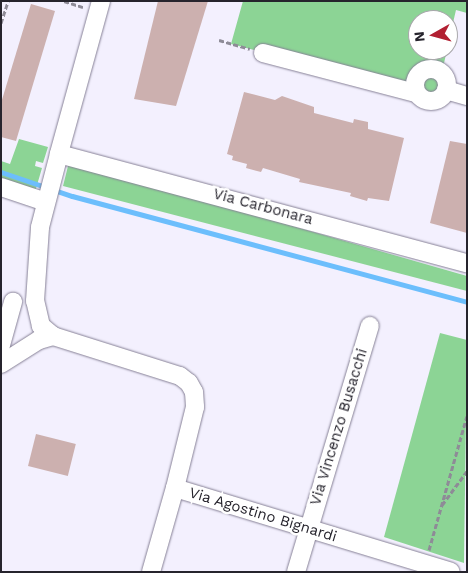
<!DOCTYPE html>
<style>
body{margin:0}
#map{position:relative;width:468px;height:573px;overflow:hidden;background:#f3f0fe;font-family:"Work Sans",sans-serif}
div>[style]{position:absolute}
.green>*{inset:0;background:#8cd495}
.stream>*{height:5px;margin:-2.5px;padding:0 2.5px;transform-origin:2.5px;border-radius:2.5px;background:#6cbefc}
.building>*{inset:0;background:#ccb0af;transform-origin:0 0}
.path>*{height:3px;margin-top:-1.5px;transform-origin:0;background:repeating-linear-gradient(90deg,#8e8b97 0 5px,transparent 0 7.5px)}
.roads{filter:drop-shadow(0 0 1px #868096) drop-shadow(0 0 1px #868096)}
.minor>*{height:18px;margin:-9px;padding:0 9px;transform-origin:9px;border-radius:9px;background:#fff}
.minor>.ring{margin:-9px;padding:0;box-sizing:content-box;background:none;border:18px solid #fff;border-radius:50%}
span{translate:-50% -50%;white-space:nowrap;text-align:center;line-height:1.15;-webkit-text-stroke:5px #fff;paint-order:stroke}
.street-label{font-size:15px;color:#26242d}
.frame{position:absolute;inset:0;border:2px solid #26242d;pointer-events:none}
.north{position:absolute;left:408px;top:10px;width:50px;height:50px;box-sizing:border-box;background:#fff;border:1px solid #a8a7ab;border-radius:50%;rotate:263deg;font-size:14px;font-weight:700;line-height:20px;text-align:center;color:#26242d}
.north::after{content:'';display:block;margin:auto;width:18px;height:22px;background:#b22032;clip-path:polygon(50% 0,100% 100%,50% 72%,0 100%)}
</style>
<div id="map">
<div class="green">
<i style="clip-path:polygon(243px 1px,467px 1px,467px 13px,456px 10px,448px 44px,448px 20px,418px 20px,418px 50px,447px 50px,436px 98px,231px 44px)"></i>
<i style="clip-path:polygon(19px 139px,48px 147px,43px 163px,36px 161px,35px 166px,42px 168px,35px 192px,1px 181px,1px 161px,10px 164px)"></i>
<i style="clip-path:polygon(69px 162px,467px 276px,467px 291px,63px 186px)"></i>
<i style="clip-path:polygon(440px 333px,467px 340px,464px 563px,384px 537px)"></i>
</div>
<div class="stream">
<i style="left:1px;top:172px;width:75px;rotate:18.7deg"></i>
<i style="left:72px;top:196px;width:409px;rotate:15deg"></i>
</div>
<div class="building">
<i style="clip-path:polygon(158px 1px,208px 1px,176px 106px,134px 99px)"></i>
<i style="clip-path:polygon(31px 4px,55px 11px,16px 141px,1px 137px,1px 103px)"></i>
<i style="clip-path:polygon(244px 92px,275px 100px,282px 96px,314px 107px,314px 113px,353px 123px,354px 119px,368px 122px,368px 129px,404px 138px,389px 201px,368px 198px,367px 201px,350px 196px,351px 193px,299px 182px,300px 179px,263px 168px,261px 172px,246px 168px,247px 164px,232px 160px,233px 156px,227px 154px)"></i>
<i style="clip-path:polygon(450px 141px,467px 144px,467px 233px,430px 223px)"></i>
<i style="left:36px;top:434px;width:41px;height:33px;rotate:14deg"></i>
</div>
<div class="path">
<i style="left:64px;top:1px;width:20px;rotate:18deg"></i>
<i style="left:1px;top:23px;width:23px;rotate:-72deg"></i>
<i style="left:219px;top:40px;width:32px;rotate:16deg"></i>
<i style="left:442px;top:505px;width:42px;rotate:-53.7deg"></i>
<i style="left:429px;top:550px;width:139px;rotate:-74.2deg"></i>
</div>
<div class="roads">
<div class="minor">
<i style="left:101px;top:1px;width:159px;rotate:105.4deg"></i>
<i style="left:59px;top:154px;width:422px;rotate:15deg"></i>
<i style="left:263px;top:53px;width:158px;rotate:14.7deg"></i>
<i class="ring" style="left:415px;top:69px;width:14px;height:14px"></i>
<i style="left:446px;top:90px;width:22px;rotate:16deg"></i>
<i style="left:1px;top:187px;width:47px;rotate:18.4deg"></i>
<i style="left:53px;top:336px;width:133px;rotate:17.5deg"></i>
<i style="left:180px;top:376px;width:11px;rotate:38deg"></i>
<i style="left:189px;top:383px;width:10px;rotate:61deg"></i>
<i style="left:194px;top:392px;width:15px;rotate:86deg"></i>
<i style="left:195px;top:407px;width:83px;rotate:103.9deg"></i>
<i style="left:175px;top:488px;width:288px;rotate:16.9deg"></i>
<i style="left:1px;top:345px;width:45px;rotate:-74.4deg"></i>
<i style="left:1px;top:364px;width:45px;rotate:-32.3deg"></i>
<i style="left:39px;top:340px;width:15px;rotate:-16deg"></i>
<i style="left:53px;top:336px;width:16px;rotate:-140deg"></i>
<i style="left:41px;top:326px;width:26px;rotate:-103deg"></i>
<i style="left:35px;top:301px;width:74px;rotate:-86.1deg"></i>
<i style="left:40px;top:227px;width:75px;rotate:-75.4deg"></i>
<i style="left:151px;top:572px;width:87px;rotate:-74.1deg"></i>
<i style="left:296px;top:572px;width:257px;rotate:-73.3deg"></i>
</div>
</div>
<div class="street-label">
<span style="left:263px;top:207px;rotate:15deg">Via Carbonara</span>
<span style="left:339px;top:427px;rotate:-73deg">Via Vincenzo Busacchi</span>
<span style="left:263px;top:515px;rotate:17deg">Via Agostino Bignardi</span>
</div>
<div class="frame"></div>
<div class="north">N</div>
</div>
